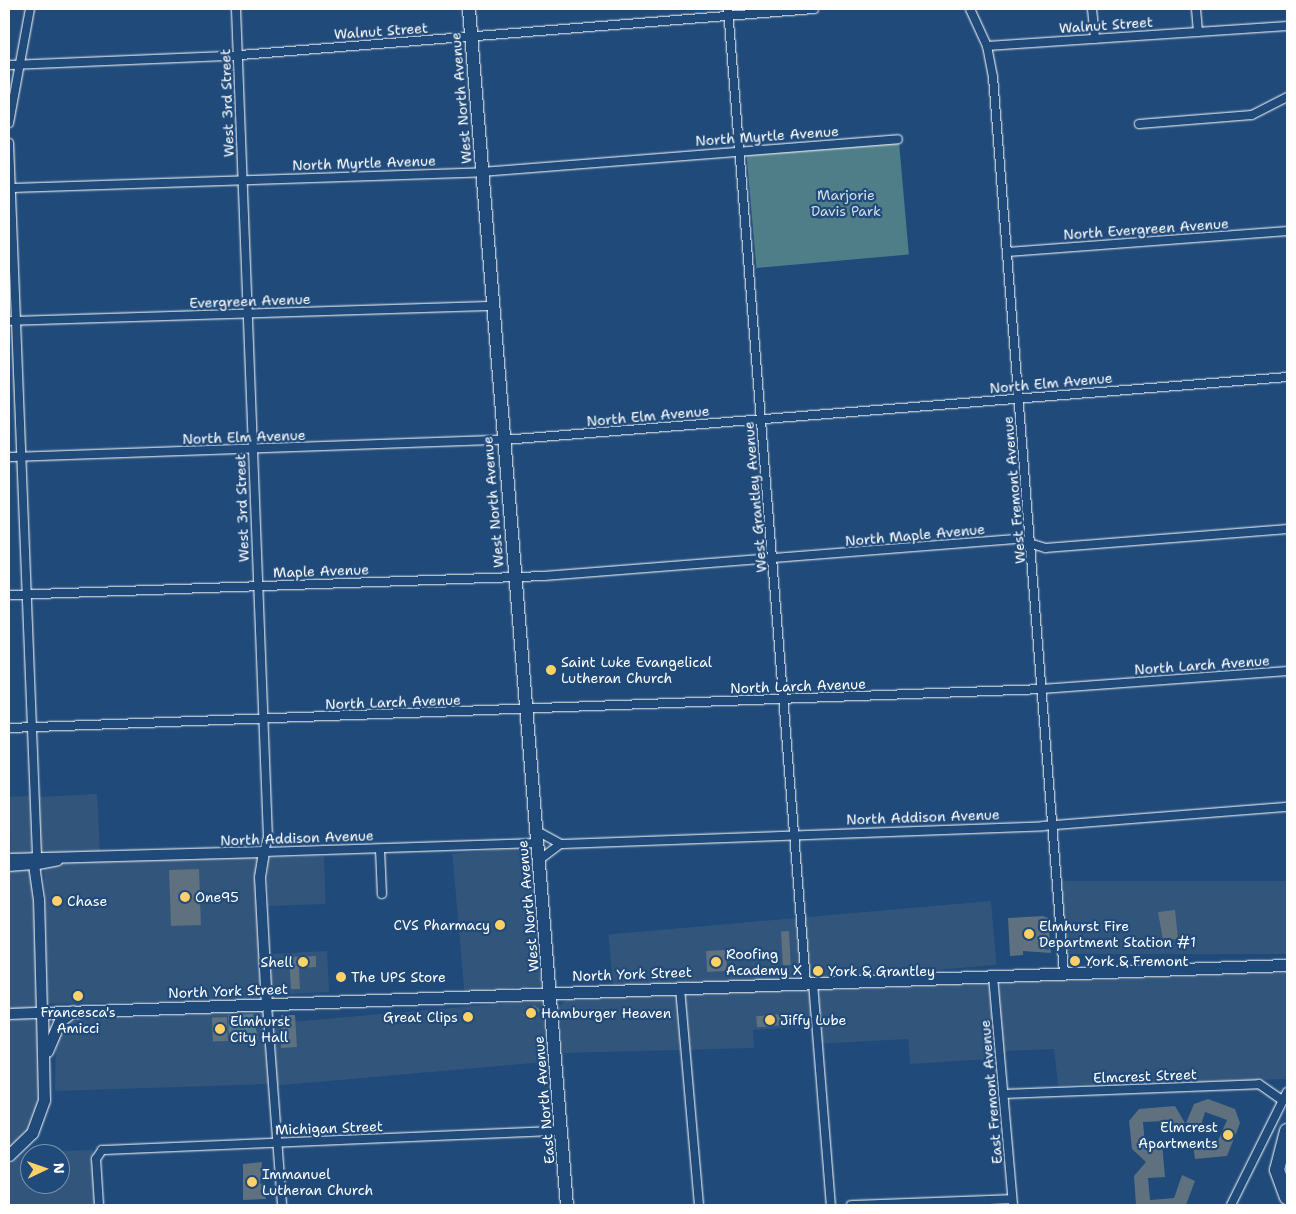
<!DOCTYPE html>
<style>
body{margin:0}
#map{position:relative;width:1296px;height:1214px;overflow:hidden;background:#1f4a7a;font-family:"Shantell Sans",sans-serif}
div>[style]{position:absolute}
.built>*{inset:0;background:#32557c;transform-origin:0 0}
.green>*{inset:0;background:#4f7e88;transform-origin:0 0}
.building>*{inset:0;background:#5f707f;transform-origin:0 0}
.roads{filter:drop-shadow(0 0 1px #fff) drop-shadow(0 0 1px #fff)}
.minor>*{height:8px;margin:-4px;padding:0 4px;transform-origin:4px;border-radius:4px;background:#1f4a7a}
.tertiary>*{height:10px;margin:-5px;padding:0 5px;transform-origin:5px;border-radius:5px;background:#1f4a7a}
.secondary>*{height:11px;margin:-5.5px;padding:0 5.5px;transform-origin:5.5px;border-radius:5.5px;background:#1f4a7a}
.primary>*{height:12px;margin:-6px;padding:0 6px;transform-origin:6px;border-radius:6px;background:#1f4a7a}
.motorway>*{height:14px;margin:-7px;padding:0 7px;transform-origin:7px;border-radius:7px;background:#1f4a7a}
.dots>*{width:14px;height:14px;translate:-50% -50%;box-sizing:border-box;border:2px solid #1f4a7a;border-radius:50%}
span{translate:-50% -50%;white-space:nowrap;text-align:center;line-height:1.15;-webkit-text-stroke:4.5px #1f4a7a;paint-order:stroke}
.street-label{font-size:14px;color:#fff}
.park-label{font-size:14px;color:#d3dfe1}
.poi-label{font-size:14px;color:#fff}
.left{translate:0 -50%;text-align:left}
.right{translate:-100% -50%;text-align:right}
.frame{position:absolute;inset:0;border:10px solid #fff;pointer-events:none}
.north{position:absolute;left:20px;top:1144px;width:50px;height:50px;box-sizing:border-box;background:#1f4a7a;border:1px solid #7992af;border-radius:50%;rotate:87deg;font-size:14px;font-weight:700;line-height:20px;text-align:center;color:#fff}
.north::after{content:'';display:block;margin:auto;width:18px;height:22px;background:#ffd166;clip-path:polygon(50% 0,100% 100%,50% 72%,0 100%)}
</style>
<div id="map">
<div class="built">
<i style="left:97px;top:794px;width:58px;height:59px;rotate:87deg"></i>
<i style="left:30px;top:796px;width:59px;height:21px;rotate:88deg"></i>
<i style="left:529px;top:847px;width:139px;height:77px;rotate:85deg"></i>
<i style="left:324px;top:856px;width:48px;height:57px;rotate:88deg"></i>
<i style="left:257px;top:857px;width:143px;height:213px;rotate:89deg"></i>
<i style="clip-path:polygon(32px 867px,38px 1010px,9px 1011px,9px 868px)"></i>
<i style="left:1287px;top:881px;width:73px;height:225px;rotate:90deg"></i>
<i style="left:991px;top:901px;width:64px;height:384px;rotate:85deg"></i>
<i style="left:327px;top:951px;width:41px;height:57px;rotate:87deg"></i>
<i style="clip-path:polygon(1287px 972px,1287px 1079px,1058px 1085px,1054px 1049px,1005px 1051px,1005px 1058px,910px 1064px,908px 1039px,815px 1044px,813px 1026px,753px 1030px,754px 1048px,563px 1053px,559px 1007px,567px 999px)"></i>
<i style="left:542px;top:1000px;width:62px;height:271px;rotate:85deg"></i>
<i style="clip-path:polygon(264px 1010px,269px 1084px,55px 1091px,56px 1033px,68px 1021px)"></i>
<i style="clip-path:polygon(37px 1018px,41px 1093px,36px 1117px,23px 1139px,9px 1150px,9px 1020px)"></i>
<i style="clip-path:polygon(evenodd,93px 1150px,97px 1205px,9px 1205px,9px 1165px,27px 1152px,93px 1150px,30px 1154px,60px 1154px,60px 1184px,30px 1184px,30px 1154px)"></i>
</div>
<div class="green">
<i style="left:899px;top:142px;width:113px;height:153px;rotate:85deg"></i>
<i style="clip-path:polygon(253px 1014px,258px 1039px,229px 1041px,228px 1015px)"></i>
</div>
<div class="building">
<i style="left:199px;top:869px;width:56px;height:30px;rotate:88deg"></i>
<i style="clip-path:polygon(1175px 910px,1178px 939px,1163px 940px,1158px 912px)"></i>
<i style="clip-path:polygon(1043px 916px,1048px 918px,1051px 953px,1023px 951px,1023px 955px,1010px 956px,1008px 918px)"></i>
<i style="left:789px;top:931px;width:34px;height:8px;rotate:87deg"></i>
<i style="left:726px;top:950px;width:21px;height:20px;rotate:87deg"></i>
<i style="clip-path:polygon(316px 956px,316px 967px,299px 968px,300px 989px,291px 989px,289px 957px)"></i>
<i style="clip-path:polygon(534px 1005px,540px 1010px,531px 1021px,523px 1015px)"></i>
<i style="left:783px;top:1014px;width:11px;height:27px;rotate:85deg"></i>
<i style="clip-path:polygon(281px 1015px,295px 1015px,297px 1047px,281px 1048px)"></i>
<i style="left:227px;top:1017px;width:24px;height:15px;rotate:88deg"></i>
<i style="clip-path:polygon(1208px 1099px,1235px 1109px,1240px 1123px,1227px 1156px,1195px 1159px,1193px 1145px,1217px 1143px,1227px 1120px,1205px 1112px,1200px 1128px,1186px 1123px,1194px 1104px)"></i>
<i style="clip-path:polygon(1175px 1106px,1185px 1123px,1173px 1130px,1168px 1121px,1143px 1122px,1145px 1144px,1162px 1143px,1165px 1177px,1148px 1178px,1150px 1200px,1174px 1198px,1182px 1175px,1195px 1181px,1186px 1205px,1136px 1205px,1134px 1176px,1146px 1162px,1132px 1149px,1129px 1121px,1139px 1109px)"></i>
<i style="clip-path:polygon(262px 1162px,260px 1184px,264px 1183px,266px 1199px,243px 1200px,243px 1164px)"></i>
</div>
<div class="roads">
<div class="minor">
<i style="left:236px;top:9px;width:829px;rotate:87.79deg"></i>
<i style="left:268px;top:837px;width:16px;rotate:105deg"></i>
<i style="left:264px;top:852px;width:274px;rotate:-1.9deg"></i>
<i style="left:728px;top:9px;width:977px;rotate:85.42deg"></i>
<i style="left:970px;top:9px;width:41px;rotate:65.3deg"></i>
<i style="left:987px;top:46px;width:32px;rotate:79deg"></i>
<i style="left:993px;top:77px;width:899px;rotate:85.47deg"></i>
<i style="left:1092px;top:9px;width:30px;rotate:84deg"></i>
<i style="left:1196px;top:9px;width:23px;rotate:85deg"></i>
<i style="left:987px;top:46px;width:301px;rotate:-3.8deg"></i>
<i style="left:9px;top:65px;width:219px;rotate:-2.4deg"></i>
<i style="left:228px;top:56px;width:588px;rotate:-4.59deg"></i>
<i style="left:9px;top:123px;width:116px;rotate:-79.6deg"></i>
<i style="left:1139px;top:124px;width:113px;rotate:-4.6deg"></i>
<i style="left:1252px;top:115px;width:39px;rotate:-27deg"></i>
<i style="left:9px;top:143px;width:715px;rotate:87.75deg"></i>
<i style="left:9px;top:188px;width:473px;rotate:-1.9deg"></i>
<i style="left:482px;top:172px;width:417px;rotate:-4.5deg"></i>
<i style="left:1008px;top:252px;width:280px;rotate:-4.3deg"></i>
<i style="left:9px;top:321px;width:483px;rotate:-1.8deg"></i>
<i style="left:9px;top:457px;width:494px;rotate:-2deg"></i>
<i style="left:503px;top:440px;width:787px;rotate:-4.59deg"></i>
<i style="left:9px;top:595px;width:535px;rotate:-2.03deg"></i>
<i style="left:544px;top:576px;width:473px;rotate:-4.5deg"></i>
<i style="left:1016px;top:539px;width:31px;rotate:17deg"></i>
<i style="left:1046px;top:548px;width:242px;rotate:-4.5deg"></i>
<i style="left:9px;top:728px;width:1034px;rotate:-2.16deg"></i>
<i style="left:1042px;top:689px;width:246px;rotate:-4.2deg"></i>
<i style="left:537px;top:831px;width:26px;rotate:29deg"></i>
<i style="left:380px;top:849px;width:45px;rotate:87.5deg"></i>
<i style="left:539px;top:860px;width:26px;rotate:-37deg"></i>
<i style="left:560px;top:844px;width:483px;rotate:-2.1deg"></i>
<i style="left:1043px;top:826px;width:245px;rotate:-4.5deg"></i>
<i style="left:9px;top:867px;width:24px;rotate:-5deg"></i>
<i style="left:993px;top:976px;width:230px;rotate:85deg"></i>
<i style="left:813px;top:983px;width:223px;rotate:85.4deg"></i>
<i style="left:680px;top:988px;width:218px;rotate:85deg"></i>
<i style="left:267px;top:1005px;width:201px;rotate:85.7deg"></i>
<i style="left:1003px;top:1094px;width:256px;rotate:-2.2deg"></i>
<i style="left:1259px;top:1084px;width:29px;rotate:35deg"></i>
<i style="left:99px;top:1205px;width:46px;rotate:-93.7deg"></i>
<i style="left:96px;top:1159px;width:11px;rotate:-56deg"></i>
<i style="left:102px;top:1150px;width:459px;rotate:-2.4deg"></i>
<i style="left:851px;top:1205px;width:161px;rotate:-2.1deg"></i>
<i style="left:1231px;top:1205px;width:126px;rotate:-63.6deg"></i>
</div>
<div class="tertiary">
<i style="left:9px;top:859px;width:255px;rotate:-1.6deg"></i>
<i style="left:264px;top:852px;width:25px;rotate:99deg"></i>
<i style="left:260px;top:877px;width:128px;rotate:86.9deg"></i>
<i style="left:33px;top:865px;width:25px;rotate:-11deg"></i>
<i style="left:9px;top:1014px;width:33px;rotate:-2deg"></i>
<i style="left:42px;top:1013px;width:113px;rotate:-91.5deg"></i>
<i style="left:39px;top:900px;width:42px;rotate:-98.1deg"></i>
</div>
<div class="secondary">
<i style="left:47px;top:1051px;width:33px;rotate:-67deg"></i>
<i style="left:60px;top:1021px;width:16px;rotate:-38deg"></i>
<i style="left:9px;top:1155px;width:32px;rotate:-44deg"></i>
<i style="left:32px;top:1133px;width:35px;rotate:-70deg"></i>
<i style="left:44px;top:1100px;width:87px;rotate:-91.3deg"></i>
<i style="left:42px;top:1013px;width:1246px;rotate:-2.21deg"></i>
</div>
<div class="primary">
<i style="left:469px;top:9px;width:1200px;rotate:85.32deg"></i>
</div>
<div class="motorway">
<i style="left:1287px;top:1131px;width:40px;rotate:104.4deg"></i>
<i style="left:1277px;top:1170px;width:29px;rotate:70deg"></i>
</div>
</div>
<div class="dots">
<i style="left:551px;top:670px;background:#ffd166"></i>
<i style="left:185px;top:897px;background:#ffd166"></i>
<i style="left:57px;top:901px;background:#ffd166"></i>
<i style="left:500px;top:925px;background:#ffd166"></i>
<i style="left:1029px;top:934px;background:#ffd166"></i>
<i style="left:1075px;top:961px;background:#ffd166"></i>
<i style="left:303px;top:962px;background:#ffd166"></i>
<i style="left:716px;top:962px;background:#ffd166"></i>
<i style="left:818px;top:971px;background:#ffd166"></i>
<i style="left:341px;top:977px;background:#ffd166"></i>
<i style="left:78px;top:996px;background:#ffd166"></i>
<i style="left:531px;top:1013px;background:#ffd166"></i>
<i style="left:468px;top:1017px;background:#ffd166"></i>
<i style="left:770px;top:1020px;background:#ffd166"></i>
<i style="left:220px;top:1029px;background:#ffd166"></i>
<i style="left:1228px;top:1135px;background:#ffd166"></i>
<i style="left:252px;top:1182px;background:#ffd166"></i>
</div>
<div class="street-label">
<span style="left:1106px;top:25px;rotate:-4deg">Walnut Street</span>
<span style="left:381px;top:31px;rotate:-4deg">Walnut Street</span>
<span style="left:461px;top:98px;rotate:-95deg">West North Avenue</span>
<span style="left:227px;top:103px;rotate:-92deg">West 3rd Street</span>
<span style="left:767px;top:136px;rotate:-4deg">North Myrtle Avenue</span>
<span style="left:364px;top:163px;rotate:-2deg">North Myrtle Avenue</span>
<span style="left:1146px;top:229px;rotate:-4deg">North Evergreen Avenue</span>
<span style="left:250px;top:301px;rotate:-2deg">Evergreen Avenue</span>
<span style="left:1051px;top:383px;rotate:-5deg">North Elm Avenue</span>
<span style="left:648px;top:416px;rotate:-5deg">North Elm Avenue</span>
<span style="left:244px;top:437px;rotate:-2deg">North Elm Avenue</span>
<span style="left:1014px;top:490px;rotate:-95deg">West Fremont Avenue</span>
<span style="left:755px;top:497px;rotate:-95deg">West Grantley Avenue</span>
<span style="left:493px;top:502px;rotate:-95deg">West North Avenue</span>
<span style="left:242px;top:508px;rotate:-92deg">West 3rd Street</span>
<span style="left:915px;top:535px;rotate:-5deg">North Maple Avenue</span>
<span style="left:321px;top:571px;rotate:-2deg">Maple Avenue</span>
<span style="left:1202px;top:665px;rotate:-4deg">North Larch Avenue</span>
<span style="left:798px;top:686px;rotate:-2deg">North Larch Avenue</span>
<span style="left:393px;top:702px;rotate:-2deg">North Larch Avenue</span>
<span style="left:923px;top:817px;rotate:-2deg">North Addison Avenue</span>
<span style="left:297px;top:838px;rotate:-2deg">North Addison Avenue</span>
<span style="left:528px;top:906px;rotate:-95deg">West North Avenue</span>
<span style="left:632px;top:974px;rotate:-2deg">North York Street</span>
<span style="left:228px;top:991px;rotate:-2deg">North York Street</span>
<span style="left:1145px;top:1076px;rotate:-2deg">Elmcrest Street</span>
<span style="left:991px;top:1092px;rotate:-95deg">East Fremont Avenue</span>
<span style="left:544px;top:1100px;rotate:-95deg">East North Avenue</span>
<span style="left:329px;top:1128px;rotate:-2deg">Michigan Street</span>
</div>
<div class="park-label">
<span style="left:846px;top:203px">Marjorie<br>Davis Park</span>
</div>
<div class="poi-label">
<span class="left" style="left:561px;top:670px">Saint Luke Evangelical<br>Lutheran Church</span>
<span class="left" style="left:195px;top:897px">One95</span>
<span class="left" style="left:67px;top:901px">Chase</span>
<span class="right" style="left:490px;top:925px">CVS Pharmacy</span>
<span class="left" style="left:1039px;top:934px">Elmhurst Fire<br>Department Station #1</span>
<span class="left" style="left:726px;top:962px">Roofing<br>Academy X</span>
<span class="left" style="left:1085px;top:961px">York &amp; Fremont</span>
<span class="right" style="left:293px;top:962px">Shell</span>
<span class="left" style="left:828px;top:971px">York &amp; Grantley</span>
<span class="left" style="left:351px;top:977px">The UPS Store</span>
<span style="left:78px;top:1020px">Francesca's<br>Amicci</span>
<span class="left" style="left:541px;top:1013px">Hamburger Heaven</span>
<span class="right" style="left:458px;top:1017px">Great Clips</span>
<span class="left" style="left:780px;top:1020px">Jiffy Lube</span>
<span class="left" style="left:230px;top:1029px">Elmhurst<br>City Hall</span>
<span class="right" style="left:1218px;top:1135px">Elmcrest<br>Apartments</span>
<span class="left" style="left:262px;top:1182px">Immanuel<br>Lutheran Church</span>
</div>
<div class="frame"></div>
<div class="north">N</div>
</div>
